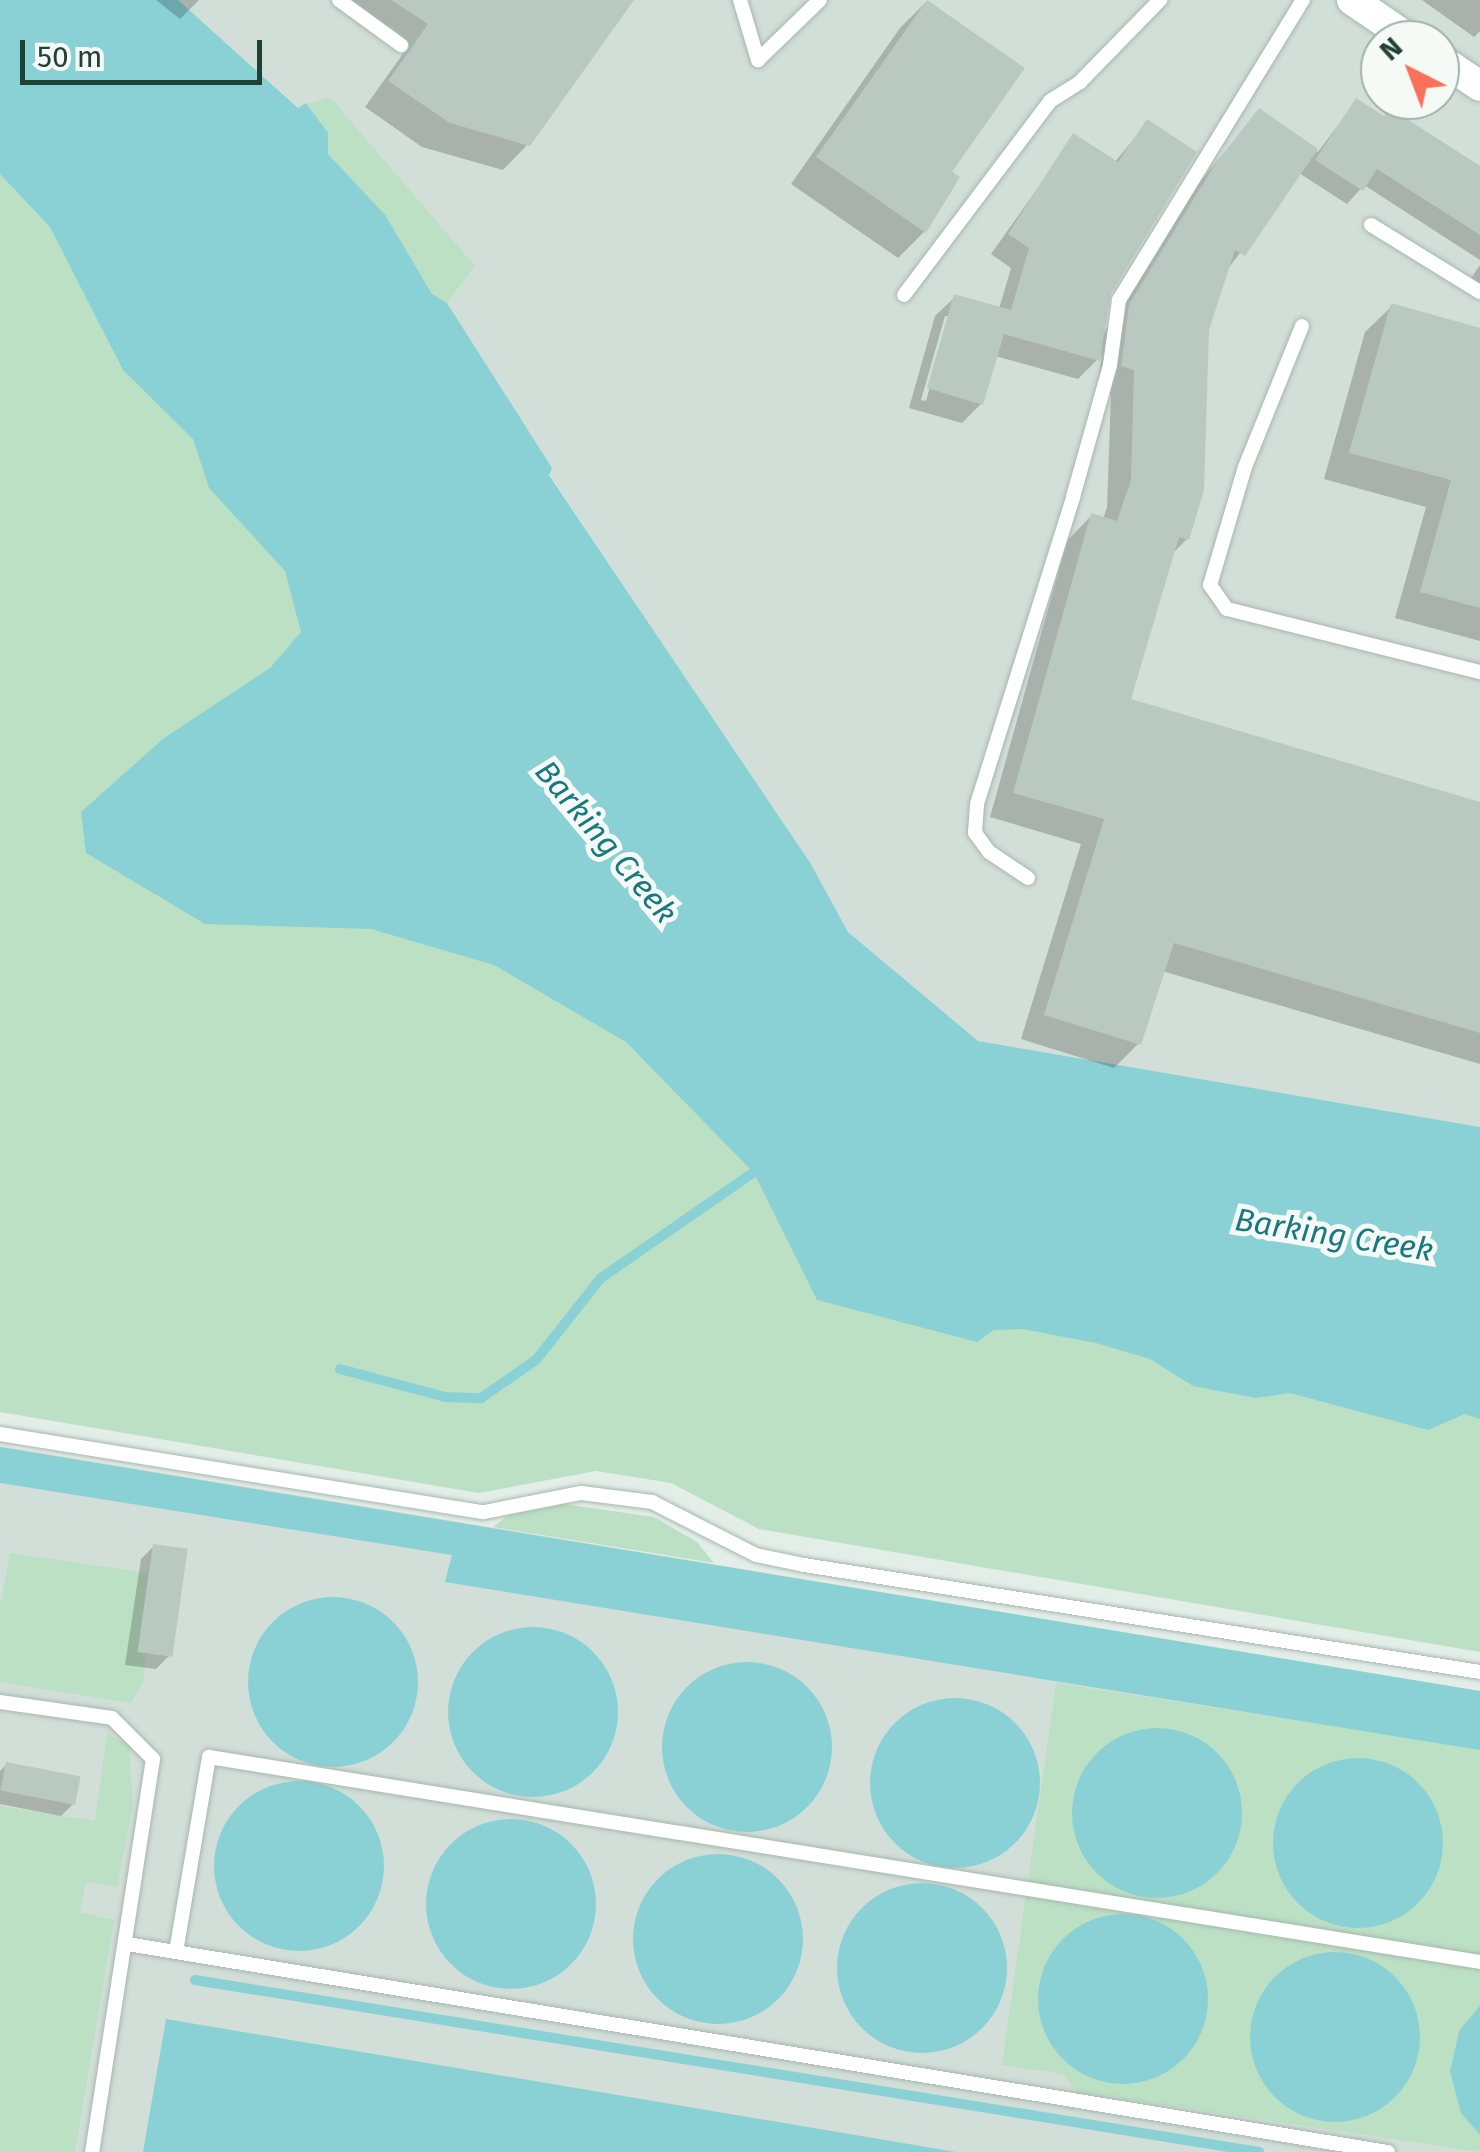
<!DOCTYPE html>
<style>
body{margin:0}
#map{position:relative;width:1480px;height:2152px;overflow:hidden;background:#e4eee9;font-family:"Fira Sans",sans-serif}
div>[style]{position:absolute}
.built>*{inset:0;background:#d2ded8}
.green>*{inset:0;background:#bce0c3}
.water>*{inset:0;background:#8ad1d6}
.round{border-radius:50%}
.shadow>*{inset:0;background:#0003}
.stream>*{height:10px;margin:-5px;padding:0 5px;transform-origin:5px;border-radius:5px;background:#8ad1d6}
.building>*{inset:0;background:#b9c9c2;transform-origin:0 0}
.roads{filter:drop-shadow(0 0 2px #a6b7b0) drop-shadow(0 0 2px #a6b7b0)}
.lane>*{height:14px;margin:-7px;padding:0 7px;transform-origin:7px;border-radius:7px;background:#fff}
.secondary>*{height:30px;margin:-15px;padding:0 15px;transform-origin:15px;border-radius:15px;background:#fff}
span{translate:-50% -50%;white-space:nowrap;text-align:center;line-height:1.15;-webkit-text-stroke:10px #f5faf7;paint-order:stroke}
.water-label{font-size:32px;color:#197981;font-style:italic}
.north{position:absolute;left:1360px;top:20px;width:100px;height:100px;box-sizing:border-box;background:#f5faf7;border:2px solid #a1b0aa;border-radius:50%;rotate:318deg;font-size:28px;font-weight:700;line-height:40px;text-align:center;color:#224136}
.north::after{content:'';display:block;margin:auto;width:35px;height:45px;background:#f87158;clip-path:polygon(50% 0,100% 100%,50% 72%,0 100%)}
.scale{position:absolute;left:20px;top:40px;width:242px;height:45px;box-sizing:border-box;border:5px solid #224136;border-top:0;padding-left:12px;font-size:30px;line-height:35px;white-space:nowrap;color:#224136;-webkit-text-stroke:8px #f5faf7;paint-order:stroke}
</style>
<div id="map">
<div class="built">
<i style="clip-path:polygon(evenodd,178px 0,1480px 0,1480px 1127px,978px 1041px,919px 995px,848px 932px,811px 864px,549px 474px,551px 468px,447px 303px,475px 266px,178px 0,1380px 40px,1440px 40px,1440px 100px,1380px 100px,1380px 40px)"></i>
<i style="clip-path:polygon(0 1446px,1480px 1691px,1480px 2152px,0 2152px)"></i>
</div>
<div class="green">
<i style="clip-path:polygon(178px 0,298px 108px,330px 97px,475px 266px,447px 303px,432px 294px,386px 216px,339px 192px)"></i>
<i style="clip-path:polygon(0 53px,379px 676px,1480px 1358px,1480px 1652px,759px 1529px,671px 1483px,596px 1471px,479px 1493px,0 1412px)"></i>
<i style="clip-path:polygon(564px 1504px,654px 1517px,697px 1542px,714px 1563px,493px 1527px,509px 1515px)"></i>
<i style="clip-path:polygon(10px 1553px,148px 1573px,137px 1652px,145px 1654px,144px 1680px,131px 1703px,0 1682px,0 1606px)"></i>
<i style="clip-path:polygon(1056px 1683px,1480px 1749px,1480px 2152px,1077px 2092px,1062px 2074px,1002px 2065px)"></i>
<i style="clip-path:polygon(107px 1733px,129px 1746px,133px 1805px,117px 1887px,86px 1882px,80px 1912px,114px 1920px,75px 2152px,0 2152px,0 1806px,95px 1821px)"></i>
</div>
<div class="water">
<i style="clip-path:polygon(0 0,178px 0,298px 108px,306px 103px,328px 133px,328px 154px,386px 216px,432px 294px,447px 303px,552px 468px,549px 475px,811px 864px,848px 932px,978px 1041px,1480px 1127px,1480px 1419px,1465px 1414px,1428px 1430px,1290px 1393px,1256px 1398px,1193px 1386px,1150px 1359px,1096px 1343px,1023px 1329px,994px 1330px,977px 1342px,817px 1300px,754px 1173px,626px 1042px,494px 965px,371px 929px,205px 924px,86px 853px,81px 812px,164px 738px,270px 668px,301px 632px,285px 571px,209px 488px,193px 439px,123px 370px,50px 227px,0 174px)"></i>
<i style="clip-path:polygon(0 1447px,1480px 1691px,1480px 1750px,445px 1582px,452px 1555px,0 1483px)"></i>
<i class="round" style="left:248px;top:1597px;width:170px;height:170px"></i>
<i class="round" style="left:448px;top:1627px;width:170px;height:170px"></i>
<i class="round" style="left:662px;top:1662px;width:170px;height:170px"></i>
<i class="round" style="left:870px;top:1698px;width:170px;height:170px"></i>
<i class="round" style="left:1072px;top:1728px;width:170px;height:170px"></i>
<i class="round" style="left:1273px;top:1758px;width:170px;height:170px"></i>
<i class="round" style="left:214px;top:1781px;width:170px;height:170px"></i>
<i class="round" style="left:426px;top:1819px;width:170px;height:170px"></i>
<i class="round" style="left:633px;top:1854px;width:170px;height:170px"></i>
<i class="round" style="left:837px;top:1883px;width:170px;height:170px"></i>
<i class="round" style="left:1038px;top:1914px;width:170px;height:170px"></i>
<i class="round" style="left:1250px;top:1952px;width:170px;height:170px"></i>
<i style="clip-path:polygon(1480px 2006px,1480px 2135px,1461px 2113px,1450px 2072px,1459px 2031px)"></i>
<i style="clip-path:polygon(166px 2019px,956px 2152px,143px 2152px)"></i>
</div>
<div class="shadow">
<i style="clip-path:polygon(156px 0,199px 0,180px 19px)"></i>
<i style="clip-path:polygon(344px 0,628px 0,528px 144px,503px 170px,422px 147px,365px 107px,405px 51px,339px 7px)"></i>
<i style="clip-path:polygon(1422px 0,1480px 0,1480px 31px,1474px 37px)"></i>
<i style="clip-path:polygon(926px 2px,949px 173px,956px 178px,924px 232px,898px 258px,791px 184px,900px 28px)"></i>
<i style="clip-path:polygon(evenodd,1356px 101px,1480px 172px,1480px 260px,1364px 185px,1347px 204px,1299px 173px,1225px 273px,1206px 330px,1187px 539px,1172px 554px,1128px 700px,1480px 804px,1480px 1064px,1162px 971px,1139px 1043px,1114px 1068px,1021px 1039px,1081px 844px,990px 817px,1067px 541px,1091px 516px,1103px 519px,1107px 507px,1111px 395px,1097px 391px,1102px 355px,1078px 379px,995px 356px,981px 404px,962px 423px,909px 408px,935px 316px,955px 297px,999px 309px,1011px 268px,991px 254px,1074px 137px,1114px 163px,1147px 123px,1101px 338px,1191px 192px,1259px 112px,1318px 152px,1356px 101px,945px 316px,950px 316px,926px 401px,921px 400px,945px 316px)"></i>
<i style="clip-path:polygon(1480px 265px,1480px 293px,1467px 284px)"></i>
<i style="clip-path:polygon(1392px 306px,1480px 330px,1480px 641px,1395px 618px,1426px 507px,1324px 479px,1365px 332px)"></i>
<i style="clip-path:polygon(154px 1546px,169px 1656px,156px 1669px,125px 1665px,141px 1559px)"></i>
<i style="clip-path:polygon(6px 1765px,74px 1803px,61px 1816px,0 1804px,0 1771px)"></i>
</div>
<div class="stream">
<i style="left:340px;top:1369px;width:109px;rotate:14.9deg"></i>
<i style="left:445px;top:1397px;width:36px;rotate:2deg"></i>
<i style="left:481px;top:1398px;width:67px;rotate:-34.6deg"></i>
<i style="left:536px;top:1360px;width:105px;rotate:-51.6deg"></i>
<i style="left:601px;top:1278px;width:197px;rotate:-34.7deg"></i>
<i style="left:195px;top:1980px;width:1078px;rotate:9.18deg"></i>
</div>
<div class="building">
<i style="clip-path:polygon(391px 0,634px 0,530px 146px,450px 123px,388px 81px,428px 24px)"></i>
<i style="clip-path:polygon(927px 0,1025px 68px,952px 172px,960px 177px,926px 233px,816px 157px)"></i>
<i style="clip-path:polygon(1356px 98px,1384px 116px,1390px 108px,1480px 166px,1480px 235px,1377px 169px,1363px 191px,1315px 160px)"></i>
<i style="clip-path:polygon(1259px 108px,1318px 149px,1245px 256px,1235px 250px,1209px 330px,1204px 490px,1189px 540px,1179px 537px,1131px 699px,1480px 802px,1480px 1033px,1174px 943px,1141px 1045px,1044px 1015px,1104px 819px,1013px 793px,1091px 513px,1117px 521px,1131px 480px,1134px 370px,1121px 366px,1129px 304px,1215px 164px)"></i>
<i style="clip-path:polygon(1147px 119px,1197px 152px,1110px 295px,1100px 361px,1004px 334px,983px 405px,927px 388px,954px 294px,1011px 310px,1029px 248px,1008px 234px,1073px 133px,1118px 162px)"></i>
<i style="clip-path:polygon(1391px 303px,1480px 328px,1480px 608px,1420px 592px,1451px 480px,1349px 453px)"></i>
<i style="left:153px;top:1544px;width:35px;height:109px;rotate:8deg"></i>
<i style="left:6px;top:1762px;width:76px;height:29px;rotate:11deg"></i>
</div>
<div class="roads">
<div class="lane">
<i style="left:339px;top:0;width:77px;rotate:36deg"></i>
<i style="left:740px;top:0;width:63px;rotate:73.3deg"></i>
<i style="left:758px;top:60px;width:86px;rotate:-44.1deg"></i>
<i style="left:1371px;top:225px;width:128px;rotate:31.6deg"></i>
<i style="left:904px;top:295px;width:243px;rotate:-53deg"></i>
<i style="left:1050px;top:101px;width:36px;rotate:-32deg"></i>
<i style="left:1080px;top:82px;width:115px;rotate:-45.7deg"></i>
<i style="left:1302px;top:326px;width:152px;rotate:112deg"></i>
<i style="left:1245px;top:467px;width:123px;rotate:106.5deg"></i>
<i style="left:1210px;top:585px;width:29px;rotate:55deg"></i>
<i style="left:1227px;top:609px;width:261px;rotate:14deg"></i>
<i style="left:1028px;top:878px;width:47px;rotate:-146.3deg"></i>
<i style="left:989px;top:852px;width:24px;rotate:-126deg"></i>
<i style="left:975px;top:833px;width:29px;rotate:-86deg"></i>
<i style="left:977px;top:804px;width:322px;rotate:-72.6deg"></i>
<i style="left:1073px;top:497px;width:137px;rotate:-74.3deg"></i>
<i style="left:1110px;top:365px;width:66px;rotate:-82.1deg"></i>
<i style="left:1119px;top:300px;width:352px;rotate:-58.5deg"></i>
<i style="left:0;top:1434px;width:490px;rotate:9.2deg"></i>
<i style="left:484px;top:1512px;width:99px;rotate:-11.1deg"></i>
<i style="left:581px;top:1493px;width:72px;rotate:7.2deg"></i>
<i style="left:652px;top:1502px;width:117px;rotate:27deg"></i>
<i style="left:756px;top:1555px;width:49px;rotate:11.8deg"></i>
<i style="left:804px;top:1565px;width:684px;rotate:8.99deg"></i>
<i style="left:0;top:1702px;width:113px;rotate:8.1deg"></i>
<i style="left:112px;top:1718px;width:58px;rotate:45deg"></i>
<i style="left:153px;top:1759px;width:398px;rotate:98.8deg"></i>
<i style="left:127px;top:1944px;width:1278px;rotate:9.37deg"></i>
<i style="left:176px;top:1952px;width:198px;rotate:-80.4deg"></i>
<i style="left:209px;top:1757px;width:1287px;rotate:9.16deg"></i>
</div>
<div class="secondary">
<i style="left:1352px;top:0;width:71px;rotate:34.1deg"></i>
<i style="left:1440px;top:59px;width:48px;rotate:34deg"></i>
</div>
</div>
<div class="water-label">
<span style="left:606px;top:842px;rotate:50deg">Barking Creek</span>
<span style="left:1334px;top:1235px;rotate:9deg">Barking Creek</span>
</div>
<div class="north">N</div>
<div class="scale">50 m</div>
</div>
